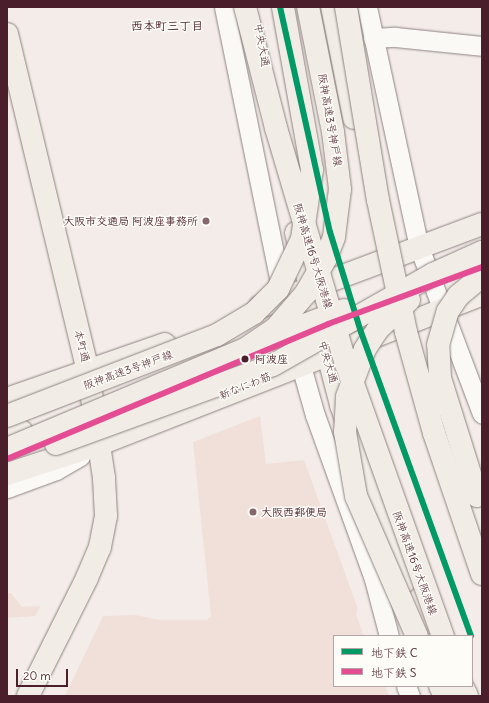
<!DOCTYPE html>
<meta charset="utf-8">
<style>
body{margin:0}
#map{position:relative;width:489px;height:703px;overflow:hidden;background:#f3ece8;font-family:Delius,"Klee One",sans-serif}
div>[style]{position:absolute}
.built>*{inset:0;background:#f1e0d9}
.roads{filter:drop-shadow(0 0 1px #8e8383) drop-shadow(0 0 1px #8e8383)}
.minor>*{height:19px;margin:-9.5px;padding:0 9.5px;transform-origin:9.5px;border-radius:9.5px;background:#faf9f6}
.primary>*{height:22px;margin:-11px;padding:0 11px;transform-origin:11px;border-radius:11px;background:#f1ece5}
.trunk>*{height:22px;margin:-11px;padding:0 11px;transform-origin:11px;border-radius:11px;background:#f1ece5}
.motorway>*{height:22px;margin:-11px;padding:0 11px;transform-origin:11px;border-radius:11px;background:#f1ece5}
.bridges{filter:drop-shadow(0 0 1px #8e8383) drop-shadow(0 0 1px #8e8383)}
.motorway-bridge>*{height:22px;margin:-11px;padding:0 11px;transform-origin:11px;border-radius:11px;background:#f1ece5}
.metro-1>*{height:6px;margin:-3px;padding:0 3px;transform-origin:3px;border-radius:3px;background:#019a66}
.metro-2>*{height:6px;margin:-3px;padding:0 3px;transform-origin:3px;border-radius:3px;background:#e44d93}
.dots>*{width:11px;height:11px;translate:-50% -50%;box-sizing:border-box;border:2px solid #fdfcf7;border-radius:50%}
span{translate:-50% -50%;white-space:nowrap;text-align:center;line-height:1.15;-webkit-text-stroke:3px #fdfcf7;paint-order:stroke}
.street-label{font-size:11px;color:#4a1f2b}
.poi-label{font-size:11px;color:#4a1f2b;font-weight:700}
.right{translate:-100% -50%;text-align:right}
.left{translate:0 -50%;text-align:left}
.stop-label{font-size:11px;color:#4a1f2b;font-weight:700}
.neighbourhood-label{font-size:12px;color:#4a1f2b;font-weight:700}
.frame{position:absolute;inset:0;border:8px solid #4a1f2b;pointer-events:none}
.legend{position:absolute;left:333px;top:635px;width:140px;height:52px;box-sizing:border-box;background:#fdfcf7;border:1px solid #b5a4a5;margin:0;padding:5px 7px;list-style:none;font-size:12px;color:#4a1f2b}
.legend li{display:flex;align-items:center;gap:8px;height:20px}
.legend b{width:20px;border:1px solid #b5a4a5}
.scale{position:absolute;left:16px;top:669px;width:52px;height:18px;box-sizing:border-box;border:2px solid #4a1f2b;border-top:0;padding-left:5px;font-size:12px;line-height:14px;white-space:nowrap;color:#4a1f2b;-webkit-text-stroke:3px #fdfcf7;paint-order:stroke}
</style>
<div id="map">
<div class="built">
<i style="clip-path:polygon(260px 416px,266px 464px,304px 460px,358px 609px,356px 614px,364px 636px,334px 636px,334px 686px,385px 686px,389px 696px,65px 696px,103px 616px,135px 615px,159px 620px,207px 620px,211px 616px,193px 442px)"></i>
<i style="clip-path:polygon(7px 593px,11px 593px,22px 607px,41px 606px,35px 616px,7px 618px)"></i>
</div>
<div class="roads">
<div class="minor">
<i style="left:224px;top:7px;width:290px;rotate:78.5deg"></i>
<i style="left:367px;top:7px;width:246px;rotate:77.8deg"></i>
<i style="left:419px;top:247px;width:178px;rotate:69.3deg"></i>
<i style="left:373px;top:38px;width:22px;rotate:-3deg"></i>
<i style="left:395px;top:37px;width:87px;rotate:5.9deg"></i>
<i style="left:297px;top:352px;width:66px;rotate:74.1deg"></i>
<i style="left:315px;top:415px;width:174px;rotate:70.2deg"></i>
<i style="left:374px;top:579px;width:59px;rotate:75.3deg"></i>
<i style="left:7px;top:488px;width:52px;rotate:-20.2deg"></i>
<i style="left:56px;top:470px;width:28px;rotate:-30deg"></i>
<i style="left:406px;top:686px;width:11px;rotate:68deg"></i>
</div>
<div class="primary">
<i style="left:332px;top:7px;width:113px;rotate:78.8deg"></i>
<i style="left:296px;top:233px;width:178px;rotate:75.3deg"></i>
<i style="left:341px;top:405px;width:188px;rotate:70.4deg"></i>
<i style="left:260px;top:307px;width:237px;rotate:-20.5deg"></i>
<i style="left:7px;top:399px;width:167px;rotate:-19.2deg"></i>
<i style="left:435px;top:404px;width:134px;rotate:69.5deg"></i>
<i style="left:7px;top:474px;width:98px;rotate:-17.9deg"></i>
<i style="left:100px;top:444px;width:410px;rotate:-21.4deg"></i>
</div>
<div class="trunk">
<i style="left:7px;top:34px;width:348px;rotate:76.5deg"></i>
<i style="left:88px;top:372px;width:107px;rotate:81.4deg"></i>
<i style="left:104px;top:478px;width:38px;rotate:87deg"></i>
<i style="left:106px;top:516px;width:32px;rotate:101deg"></i>
<i style="left:100px;top:547px;width:34px;rotate:113deg"></i>
<i style="left:87px;top:578px;width:132px;rotate:116.6deg"></i>
</div>
<div class="motorway">
<i style="left:7px;top:436px;width:15px;rotate:-20deg"></i>
<i style="left:477px;top:496px;width:14px;rotate:69deg"></i>
<i style="left:440px;top:686px;width:11px;rotate:63deg"></i>
<i style="left:462px;top:686px;width:11px;rotate:63deg"></i>
</div>
</div>
<div class="bridges">
<div class="motorway-bridge">
<i style="left:245px;top:7px;width:125px;rotate:75.6deg"></i>
<i style="left:276px;top:128px;width:246px;rotate:73.5deg"></i>
<i style="left:346px;top:364px;width:289px;rotate:70.4deg"></i>
<i style="left:346px;top:7px;width:196px;rotate:80.6deg"></i>
<i style="left:378px;top:200px;width:135px;rotate:78deg"></i>
<i style="left:406px;top:332px;width:105px;rotate:74.5deg"></i>
<i style="left:434px;top:433px;width:149px;rotate:71.2deg"></i>
<i style="left:409px;top:300px;width:42px;rotate:136.9deg"></i>
<i style="left:378px;top:329px;width:24px;rotate:123deg"></i>
<i style="left:365px;top:349px;width:51px;rotate:110.6deg"></i>
<i style="left:347px;top:397px;width:35px;rotate:93deg"></i>
<i style="left:345px;top:432px;width:65px;rotate:80.2deg"></i>
<i style="left:356px;top:496px;width:153px;rotate:66.5deg"></i>
<i style="left:270px;top:338px;width:79px;rotate:-20.7deg"></i>
<i style="left:7px;top:416px;width:225px;rotate:-21.1deg"></i>
<i style="left:217px;top:335px;width:43px;rotate:-30.7deg"></i>
<i style="left:254px;top:313px;width:34px;rotate:-45deg"></i>
<i style="left:278px;top:289px;width:55px;rotate:-64.4deg"></i>
<i style="left:302px;top:239px;width:70px;rotate:-81.8deg"></i>
<i style="left:312px;top:170px;width:166px;rotate:-100.1deg"></i>
<i style="left:56px;top:444px;width:231px;rotate:-20deg"></i>
<i style="left:273px;top:365px;width:184px;rotate:-29.6deg"></i>
<i style="left:433px;top:274px;width:54px;rotate:-24.2deg"></i>
<i style="left:7px;top:449px;width:258px;rotate:-22.8deg"></i>
<i style="left:245px;top:349px;width:37px;rotate:-34deg"></i>
<i style="left:276px;top:328px;width:46px;rotate:-49.4deg"></i>
<i style="left:306px;top:293px;width:40px;rotate:-60.3deg"></i>
<i style="left:326px;top:258px;width:22px;rotate:-69deg"></i>
<i style="left:334px;top:237px;width:48px;rotate:-82.9deg"></i>
<i style="left:340px;top:189px;width:57px;rotate:-97deg"></i>
<i style="left:333px;top:132px;width:127px;rotate:-101.3deg"></i>
<i style="left:477px;top:496px;width:124px;rotate:-107.4deg"></i>
<i style="left:440px;top:378px;width:33px;rotate:-93deg"></i>
<i style="left:438px;top:345px;width:35px;rotate:-74deg"></i>
<i style="left:448px;top:311px;width:18px;rotate:-56deg"></i>
<i style="left:458px;top:296px;width:31px;rotate:-40deg"></i>
</div>
</div>
<div class="metro-1">
<i style="left:280px;top:7px;width:230px;rotate:77.5deg"></i>
<i style="left:330px;top:232px;width:105px;rotate:72.8deg"></i>
<i style="left:361px;top:332px;width:323px;rotate:70.1deg"></i>
</div>
<div class="metro-2">
<i style="left:7px;top:459px;width:348px;rotate:-22.8deg"></i>
<i style="left:328px;top:324px;width:164px;rotate:-20.3deg"></i>
</div>
<div class="dots">
<i style="left:206px;top:221px;background:#85676d"></i>
<i style="left:245px;top:359px;background:#4a1f2b"></i>
<i style="left:253px;top:512px;background:#85676d"></i>
</div>
<div class="street-label">
<span style="left:262px;top:45px;rotate:80deg">中央大通</span>
<span style="left:330px;top:120px;rotate:80deg">阪神高速3号神戸線</span>
<span style="left:313px;top:256px;rotate:73deg">阪神高速16号大阪港線</span>
<span style="left:82px;top:346px;rotate:76deg">本町通</span>
<span style="left:328px;top:362px;rotate:74deg">中央大通</span>
<span style="left:128px;top:370px;rotate:-20deg">阪神高速3号神戸線</span>
<span style="left:245px;top:386px;rotate:-22deg">新なにわ筋</span>
<span style="left:415px;top:563px;rotate:70deg">阪神高速16号大阪港線</span>
</div>
<div class="poi-label">
<span class="right" style="left:198px;top:221px">大阪市交通局 阿波座事務所</span>
<span class="left" style="left:261px;top:512px">大阪西郵便局</span>
</div>
<div class="stop-label">
<span class="left" style="left:255px;top:359px">阿波座</span>
</div>
<div class="neighbourhood-label">
<span style="left:167px;top:26px">西本町三丁目</span>
</div>
<div class="frame"></div>
<ul class="legend">
<li><b style="height:5px;background:#019a66"></b>地下鉄 C</li>
<li><b style="height:5px;background:#e44d93"></b>地下鉄 S</li>
</ul>
<div class="scale">20 m</div>
</div>
